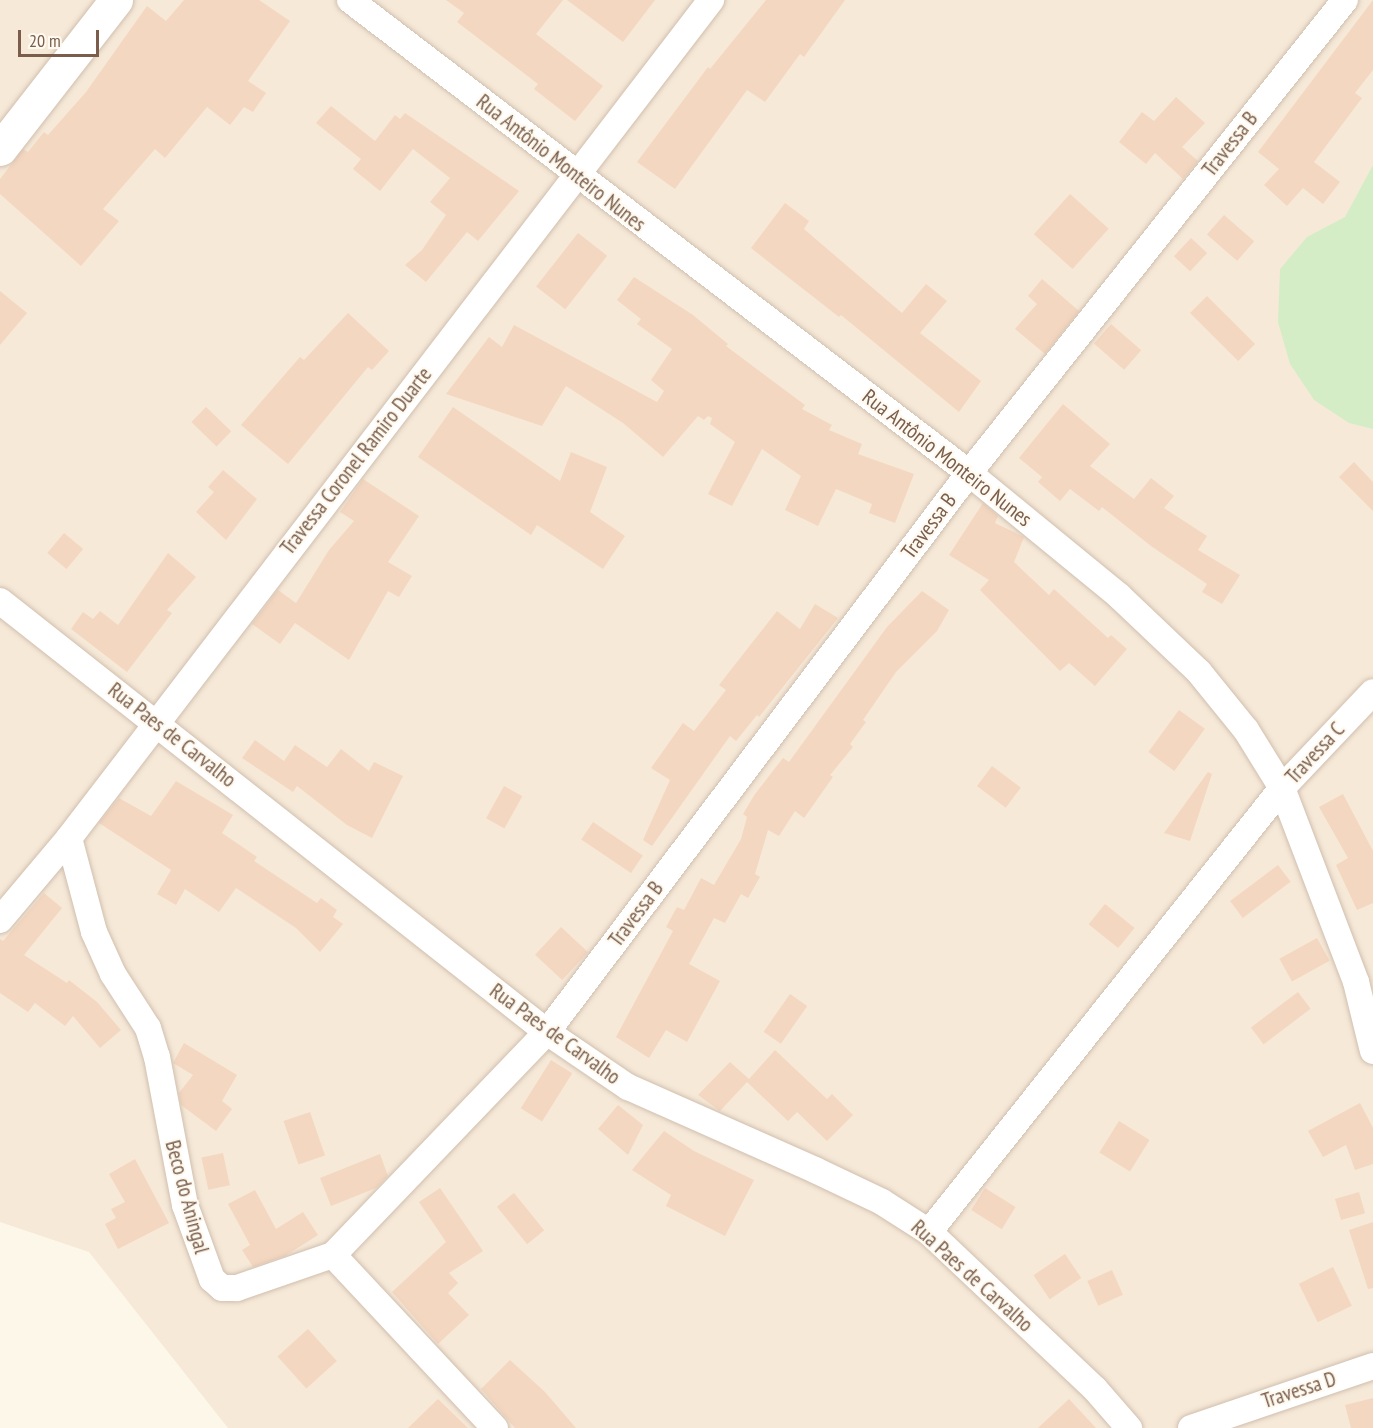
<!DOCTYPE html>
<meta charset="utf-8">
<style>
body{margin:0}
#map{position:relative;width:1373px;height:1428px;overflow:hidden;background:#fdf7ea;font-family:"PT Sans Narrow",sans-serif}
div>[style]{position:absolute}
.residential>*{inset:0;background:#f6e9d8}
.green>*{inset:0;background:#d5edc7}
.building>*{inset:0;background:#f4d7c0;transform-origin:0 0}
.roads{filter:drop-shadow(0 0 2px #d1bfae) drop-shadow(0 0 2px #d1bfae)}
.street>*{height:26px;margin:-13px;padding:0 13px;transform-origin:13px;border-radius:13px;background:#fff}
.secondary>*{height:33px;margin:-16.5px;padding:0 16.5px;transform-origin:16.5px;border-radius:16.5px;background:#fff}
span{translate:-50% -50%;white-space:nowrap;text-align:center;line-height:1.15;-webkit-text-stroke:4.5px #fffaf1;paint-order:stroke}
.street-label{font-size:21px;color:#7a5e4b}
.scale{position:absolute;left:18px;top:30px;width:81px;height:27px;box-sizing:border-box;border:3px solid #7a5e4b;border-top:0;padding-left:8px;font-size:18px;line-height:21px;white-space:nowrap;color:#7a5e4b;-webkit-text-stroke:4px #fffaf1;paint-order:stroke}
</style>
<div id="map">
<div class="residential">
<i style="clip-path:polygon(0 0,1373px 0,1373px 1428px,228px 1428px,89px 1252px,0 1222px)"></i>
</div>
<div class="green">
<i style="clip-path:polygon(1373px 165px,1373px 429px,1349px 423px,1314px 400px,1290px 364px,1278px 322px,1280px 269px,1307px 237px,1345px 217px)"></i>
</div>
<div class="building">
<i style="clip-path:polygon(184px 0,259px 0,290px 21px,248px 81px,266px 93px,253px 112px,244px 107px,230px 125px,207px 107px,165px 158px,155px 149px,103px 209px,119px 221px,81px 266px,0 194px,0 179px,23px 149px,28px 152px,44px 132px,48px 135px,86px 92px,147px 6px,166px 21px)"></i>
<i style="clip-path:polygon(446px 0,563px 0,536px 34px,603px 86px,575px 121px,534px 89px,538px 84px,457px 22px,464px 13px)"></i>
<i style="clip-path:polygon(567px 0,655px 0,623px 42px)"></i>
<i style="clip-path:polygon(766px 0,845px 0,804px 57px,800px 54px,765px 102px,747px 90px,675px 189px,637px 162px,708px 67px,710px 69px)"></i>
<i style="clip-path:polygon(1373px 0,1373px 70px,1355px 93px,1362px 98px,1314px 162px,1340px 182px,1323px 204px,1303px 188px,1287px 206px,1264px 185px,1279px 169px,1258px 152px)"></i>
<i style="clip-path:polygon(1176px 97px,1205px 123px,1182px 147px,1198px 161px,1183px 179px,1155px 153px,1146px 164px,1119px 142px,1142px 112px,1154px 121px)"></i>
<i style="clip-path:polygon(331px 106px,375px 141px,395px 115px,400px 119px,405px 113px,519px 191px,478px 241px,467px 232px,426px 282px,405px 265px,422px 250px,446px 215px,430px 202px,450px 178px,413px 149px,380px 191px,353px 169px,361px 159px,316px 123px)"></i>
<i style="left:1070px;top:194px;width:52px;height:54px;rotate:42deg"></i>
<i style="clip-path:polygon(785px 203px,809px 221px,804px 229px,902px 313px,926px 284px,947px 301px,920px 333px,981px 381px,959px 412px,841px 315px,839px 317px,751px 248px)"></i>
<i style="left:1224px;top:215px;width:40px;height:26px;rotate:41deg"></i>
<i style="left:578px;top:233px;width:37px;height:68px;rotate:38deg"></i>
<i style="left:1191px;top:238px;width:22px;height:25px;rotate:43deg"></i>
<i style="clip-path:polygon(634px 277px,693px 315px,728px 344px,726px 346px,805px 405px,802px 409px,832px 425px,829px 430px,862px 444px,858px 454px,914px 474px,895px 523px,869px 513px,872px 504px,836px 489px,818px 526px,785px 510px,801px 476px,762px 449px,732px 506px,708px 494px,735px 442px,710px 424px,712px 418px,708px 416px,704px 420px,698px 416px,663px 457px,623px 423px,566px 386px,542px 426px,446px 394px,489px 337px,502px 347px,514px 325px,657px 402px,664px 391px,651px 380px,672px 349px,637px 324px,641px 319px,617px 300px)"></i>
<i style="clip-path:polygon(1042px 279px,1079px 311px,1045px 354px,1015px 329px,1037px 304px,1028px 296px)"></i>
<i style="clip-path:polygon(0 291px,27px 313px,0 345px)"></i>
<i style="left:1207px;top:296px;width:68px;height:24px;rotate:45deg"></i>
<i style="clip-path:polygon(348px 313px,389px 351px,372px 370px,368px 367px,288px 464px,241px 425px,300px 357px,304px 360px)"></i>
<i style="left:1111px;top:324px;width:40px;height:26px;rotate:41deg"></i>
<i style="clip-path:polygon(1063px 404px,1110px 444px,1090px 466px,1134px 499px,1151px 478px,1174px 496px,1164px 508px,1207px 536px,1198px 550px,1240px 575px,1222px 604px,1202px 592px,1207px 584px,1151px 546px,1102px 507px,1099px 511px,1070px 489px,1060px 501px,1038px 482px,1042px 477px,1019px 458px)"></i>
<i style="left:206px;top:407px;width:35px;height:21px;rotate:44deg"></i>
<i style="clip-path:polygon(453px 407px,560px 481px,571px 452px,607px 467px,590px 512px,625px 536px,603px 569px,537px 525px,531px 535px,418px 457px)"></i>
<i style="clip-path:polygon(1354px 462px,1373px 482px,1373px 511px,1339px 477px)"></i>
<i style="clip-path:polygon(223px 470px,257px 499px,226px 540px,196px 512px,214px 492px,208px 487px)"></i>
<i style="clip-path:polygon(363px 479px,419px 516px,388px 562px,412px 576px,399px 597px,388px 591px,349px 660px,295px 623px,280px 644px,252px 624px,278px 590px,296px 603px,329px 550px,354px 521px,340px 512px)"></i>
<i style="clip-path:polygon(983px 503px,998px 516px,995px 523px,1024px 537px,1014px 562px,1049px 595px,1054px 589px,1108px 638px,1111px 635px,1127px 649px,1095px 686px,1069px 663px,1060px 671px,980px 590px,989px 580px,949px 555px)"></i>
<i style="left:64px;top:533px;width:25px;height:26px;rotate:40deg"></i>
<i style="clip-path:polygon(168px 553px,196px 577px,167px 610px,172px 613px,127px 672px,71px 629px,83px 612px,93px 619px,100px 611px,118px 625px)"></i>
<i style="clip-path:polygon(922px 591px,949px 610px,937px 631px,896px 672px,863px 720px,866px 722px,850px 744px,853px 747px,830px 775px,833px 777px,804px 818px,795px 811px,779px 836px,768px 830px,755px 874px,760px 877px,748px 898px,741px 894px,725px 923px,714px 918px,689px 964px,720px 981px,687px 1042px,666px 1030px,649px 1058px,616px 1037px,673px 931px,666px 927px,677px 907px,684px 910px,701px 878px,714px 885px,741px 839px,747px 817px,743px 814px,755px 794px,783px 758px,789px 762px,887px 627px)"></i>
<i style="clip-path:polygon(815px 604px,838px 618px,759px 717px,757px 715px,736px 741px,730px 736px,652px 846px,643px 840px,670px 780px,651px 768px,683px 723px,694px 731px,726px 690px,719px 685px,777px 611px,800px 629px)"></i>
<i style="left:1179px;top:710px;width:32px;height:52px;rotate:36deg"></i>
<i style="clip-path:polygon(255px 740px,284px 761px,295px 745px,327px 767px,341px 749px,369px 771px,374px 762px,403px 776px,372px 838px,347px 825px,297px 786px,293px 792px,242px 758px)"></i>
<i style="left:992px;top:766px;width:36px;height:25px;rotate:37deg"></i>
<i style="clip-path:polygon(1208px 772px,1212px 774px,1190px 841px,1164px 833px)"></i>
<i style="clip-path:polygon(176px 781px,233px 815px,222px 833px,257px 857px,254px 861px,317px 903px,321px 898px,337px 910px,333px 917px,343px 924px,320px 952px,296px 928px,236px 888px,219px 912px,185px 889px,176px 905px,157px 894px,171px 870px,99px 823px,119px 798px,151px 816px)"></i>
<i style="left:504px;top:786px;width:21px;height:37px;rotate:29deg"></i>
<i style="clip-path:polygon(1343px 794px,1373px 851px,1373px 903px,1357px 910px,1336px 865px,1348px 858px,1319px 807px)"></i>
<i style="left:593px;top:822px;width:60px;height:21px;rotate:34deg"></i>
<i style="left:1278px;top:865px;width:21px;height:60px;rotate:53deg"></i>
<i style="clip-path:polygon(44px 893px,62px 908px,24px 955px,67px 983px,69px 980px,97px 1002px,121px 1030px,100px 1048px,73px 1016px,65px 1026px,35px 1003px,28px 1012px,0 993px,0 939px,3px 941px)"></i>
<i style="left:1105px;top:904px;width:38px;height:26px;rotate:39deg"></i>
<i style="left:561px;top:927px;width:37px;height:38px;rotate:43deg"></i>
<i style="left:1317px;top:938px;width:26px;height:43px;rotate:61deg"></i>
<i style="left:1298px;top:992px;width:21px;height:59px;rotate:53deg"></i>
<i style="left:790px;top:994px;width:21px;height:46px;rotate:35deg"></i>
<i style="clip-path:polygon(184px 1043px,237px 1075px,222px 1101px,232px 1109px,216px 1131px,181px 1105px,179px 1093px,193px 1075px,173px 1063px)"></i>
<i style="clip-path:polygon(775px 1050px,827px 1099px,832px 1094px,853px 1115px,827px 1141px,797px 1112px,788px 1121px,747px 1082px,720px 1111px,698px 1095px,730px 1062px,749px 1079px)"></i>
<i style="left:551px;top:1060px;width:25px;height:57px;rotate:32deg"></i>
<i style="clip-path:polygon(1360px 1103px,1373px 1128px,1373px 1164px,1355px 1170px,1346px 1145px,1323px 1157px,1308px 1131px)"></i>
<i style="clip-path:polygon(618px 1105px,643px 1125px,628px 1155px,598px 1129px)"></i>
<i style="left:310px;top:1112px;width:46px;height:28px;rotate:71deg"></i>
<i style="left:1119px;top:1121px;width:36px;height:37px;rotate:32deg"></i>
<i style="clip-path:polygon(664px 1131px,694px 1151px,754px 1180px,725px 1236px,666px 1206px,671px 1195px,632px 1170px)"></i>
<i style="left:223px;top:1153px;width:33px;height:22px;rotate:78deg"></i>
<i style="clip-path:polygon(380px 1154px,388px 1176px,376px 1188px,331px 1206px,320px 1178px)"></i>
<i style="clip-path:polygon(135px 1159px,169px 1223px,118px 1249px,105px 1224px,116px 1218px,111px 1209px,125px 1202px,109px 1174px)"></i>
<i style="clip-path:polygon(440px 1188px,483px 1251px,449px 1273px,458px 1283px,448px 1293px,469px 1315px,438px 1344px,392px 1292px,446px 1242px,419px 1202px)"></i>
<i style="left:985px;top:1188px;width:36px;height:26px;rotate:32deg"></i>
<i style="clip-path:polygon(255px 1190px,276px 1229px,303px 1212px,318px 1235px,285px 1256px,253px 1267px,242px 1250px,250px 1245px,228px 1204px)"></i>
<i style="left:1359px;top:1192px;width:22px;height:25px;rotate:74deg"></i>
<i style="left:514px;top:1193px;width:48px;height:22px;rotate:51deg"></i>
<i style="clip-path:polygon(1373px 1222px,1373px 1288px,1368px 1289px,1349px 1230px)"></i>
<i style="left:1065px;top:1254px;width:29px;height:38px;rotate:56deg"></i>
<i style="left:1333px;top:1267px;width:43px;height:38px;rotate:64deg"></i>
<i style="left:1112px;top:1270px;width:27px;height:27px;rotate:66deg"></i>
<i style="left:308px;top:1329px;width:43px;height:41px;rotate:48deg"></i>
<i style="clip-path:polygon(510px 1360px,545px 1392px,576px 1428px,515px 1428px,481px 1389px)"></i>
<i style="clip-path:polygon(1373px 1398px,1373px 1428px,1351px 1428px,1345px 1405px)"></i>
<i style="clip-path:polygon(438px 1399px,468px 1428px,408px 1428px)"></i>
<i style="clip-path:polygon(1069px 1399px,1096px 1428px,1038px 1428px)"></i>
</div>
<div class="roads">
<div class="street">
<i style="left:350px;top:0;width:779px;rotate:37.38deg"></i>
<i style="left:969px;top:473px;width:193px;rotate:39.3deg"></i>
<i style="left:1118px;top:595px;width:112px;rotate:43.5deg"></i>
<i style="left:1199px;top:672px;width:75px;rotate:51deg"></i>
<i style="left:1246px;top:730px;width:68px;rotate:58.2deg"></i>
<i style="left:1282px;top:788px;width:208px;rotate:69.1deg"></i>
<i style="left:1356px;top:982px;width:71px;rotate:76.2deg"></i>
<i style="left:0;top:601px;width:696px;rotate:38.24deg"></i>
<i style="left:547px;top:1032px;width:98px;rotate:34.2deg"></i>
<i style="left:628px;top:1087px;width:205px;rotate:23.9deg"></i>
<i style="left:815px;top:1170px;width:74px;rotate:25.5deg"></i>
<i style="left:882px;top:1202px;width:56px;rotate:32.6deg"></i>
<i style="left:929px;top:1232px;width:228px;rotate:43.4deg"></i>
<i style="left:1095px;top:1389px;width:52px;rotate:48.9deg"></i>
<i style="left:69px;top:838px;width:97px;rotate:75.1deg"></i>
<i style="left:94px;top:932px;width:46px;rotate:65.7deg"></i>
<i style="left:113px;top:974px;width:64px;rotate:57.1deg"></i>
<i style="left:148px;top:1028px;width:30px;rotate:73deg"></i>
<i style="left:157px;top:1057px;width:151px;rotate:79.3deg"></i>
<i style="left:185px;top:1205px;width:79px;rotate:70deg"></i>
<i style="left:212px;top:1279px;width:13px;rotate:42deg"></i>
<i style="left:222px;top:1288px;width:15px"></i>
<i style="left:237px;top:1288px;width:102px;rotate:-19deg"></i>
<i style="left:0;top:920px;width:107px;rotate:-49.9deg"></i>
<i style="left:69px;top:838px;width:1056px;rotate:-52.54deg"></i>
<i style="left:929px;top:1232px;width:567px;rotate:-51.51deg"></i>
<i style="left:1282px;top:788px;width:132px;rotate:-46.5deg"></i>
<i style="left:333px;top:1255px;width:309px;rotate:-46.2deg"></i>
<i style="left:547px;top:1032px;width:700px;rotate:-52.95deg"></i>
<i style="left:969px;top:473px;width:604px;rotate:-51.52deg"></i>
<i style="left:333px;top:1255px;width:237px;rotate:46.9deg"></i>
<i style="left:1191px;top:1428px;width:192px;rotate:-18.8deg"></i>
</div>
<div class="secondary">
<i style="left:0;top:149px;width:189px;rotate:-52.1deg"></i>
</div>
</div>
<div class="street-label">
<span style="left:1230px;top:144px;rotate:-52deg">Travessa B</span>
<span style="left:561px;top:163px;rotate:38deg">Rua Antônio Monteiro Nunes</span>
<span style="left:947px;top:458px;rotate:38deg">Rua Antônio Monteiro Nunes</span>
<span style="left:356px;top:461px;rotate:-52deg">Travessa Coronel Ramiro Duarte</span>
<span style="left:929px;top:526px;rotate:-53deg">Travessa B</span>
<span style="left:172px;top:735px;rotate:38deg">Rua Paes de Carvalho</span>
<span style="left:1315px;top:753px;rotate:-47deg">Travessa C</span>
<span style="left:636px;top:914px;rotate:-53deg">Travessa B</span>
<span style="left:555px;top:1034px;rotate:36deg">Rua Paes de Carvalho</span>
<span style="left:187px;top:1197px;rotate:75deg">Beco do Aningal</span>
<span style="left:972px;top:1276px;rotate:42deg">Rua Paes de Carvalho</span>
<span style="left:1299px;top:1390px;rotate:-18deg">Travessa D</span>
</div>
<div class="scale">20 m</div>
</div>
